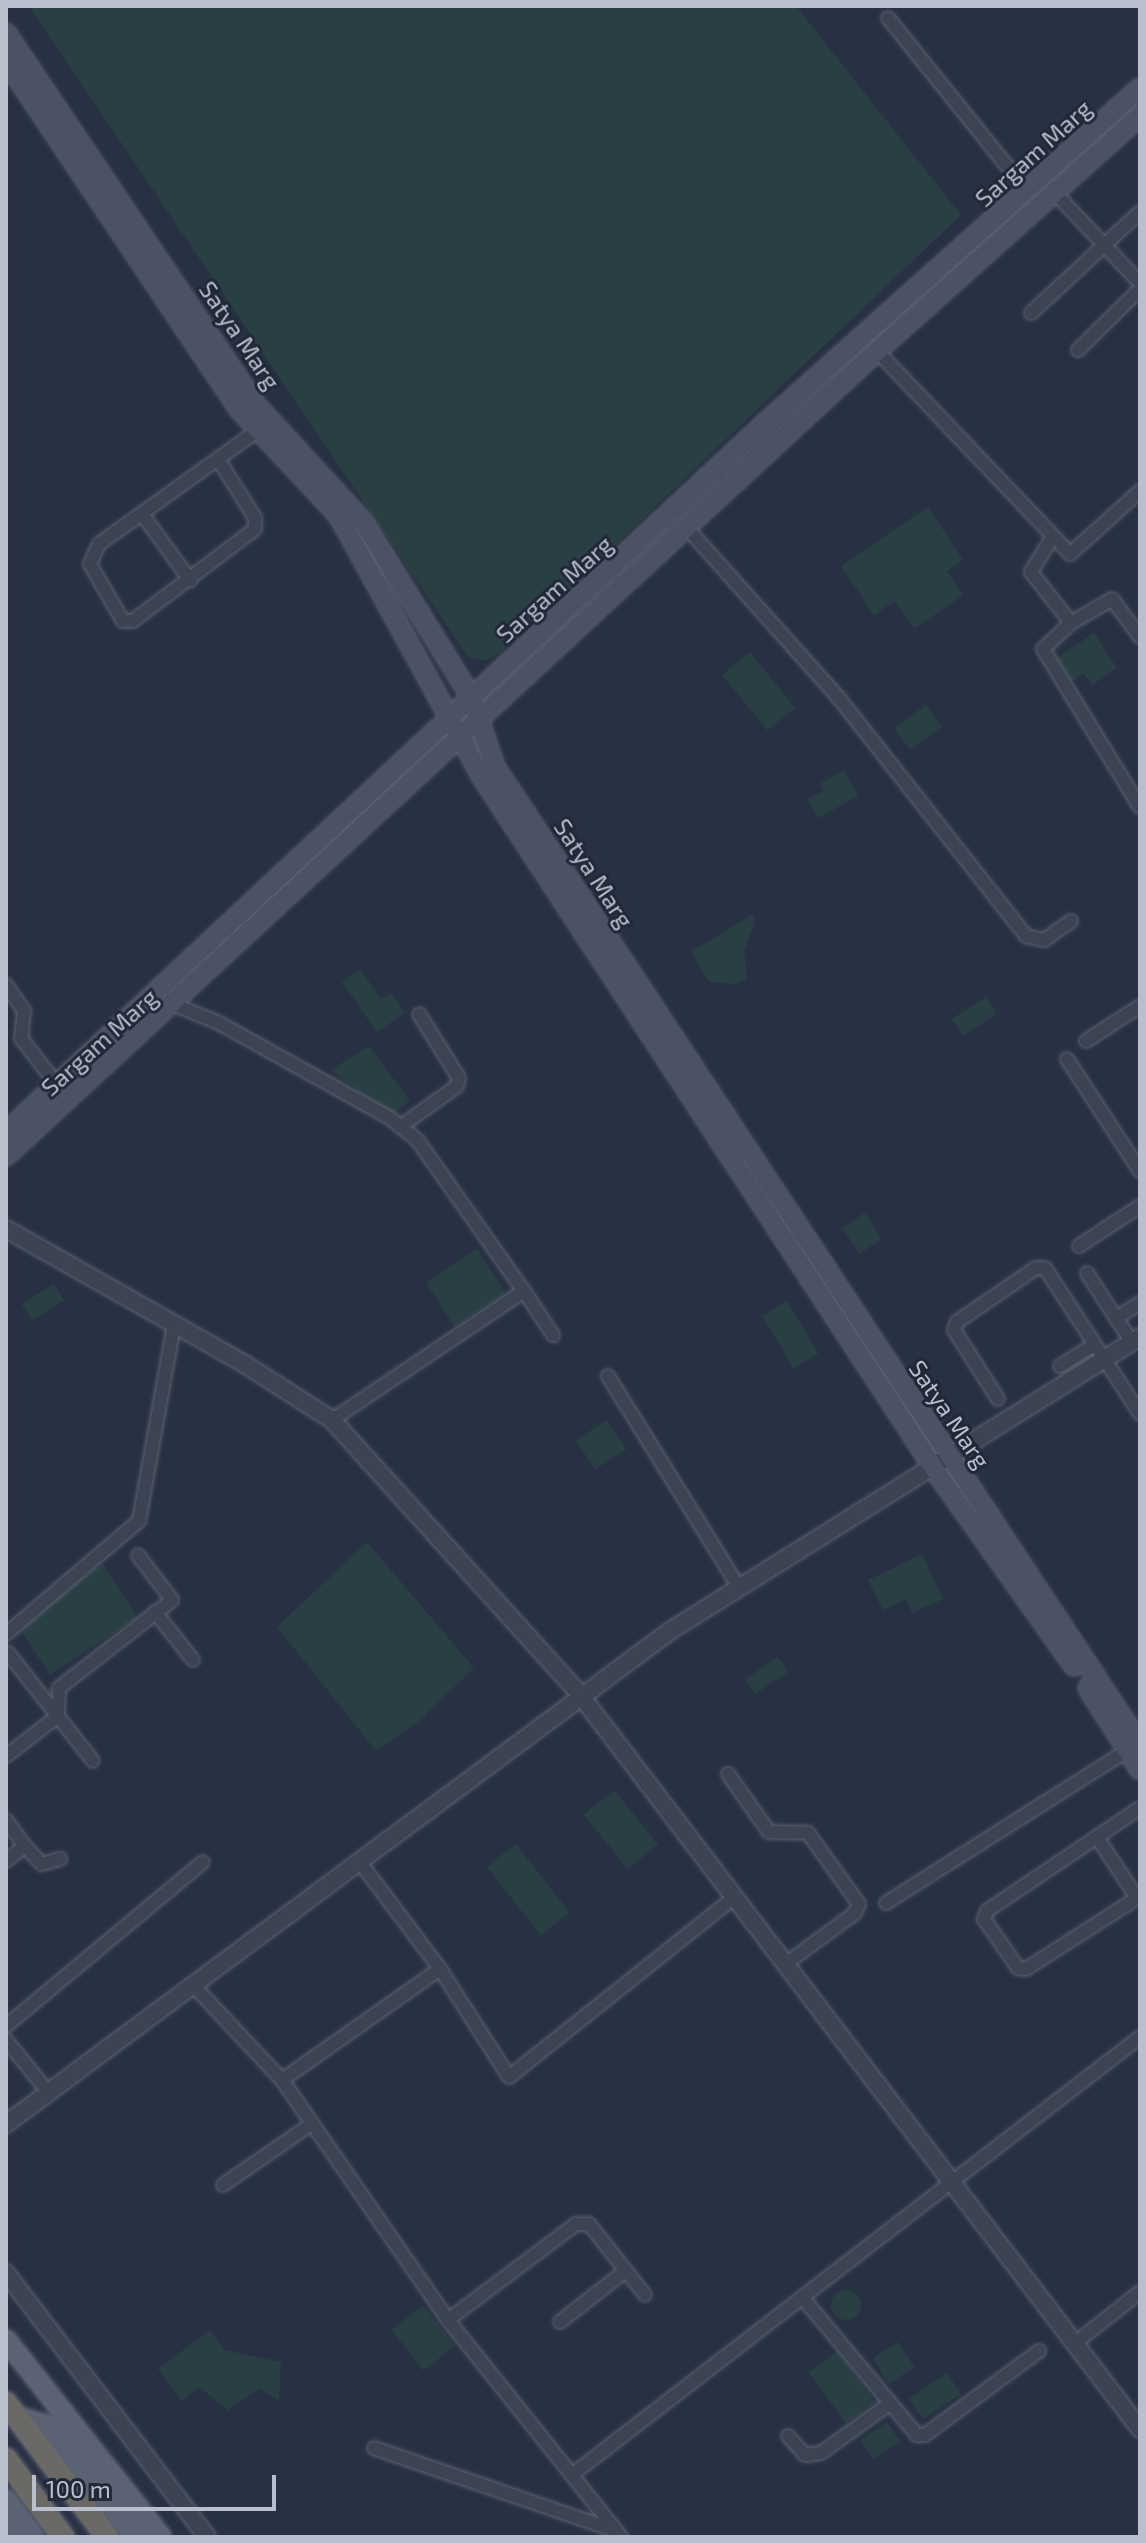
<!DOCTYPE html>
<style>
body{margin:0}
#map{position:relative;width:1146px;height:2543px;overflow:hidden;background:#283143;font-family:"Exo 2",sans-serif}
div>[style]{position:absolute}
.green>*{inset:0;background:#2a3f44;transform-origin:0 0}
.round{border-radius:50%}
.roads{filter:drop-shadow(0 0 2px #5b6170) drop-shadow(0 0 2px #5b6170)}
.minor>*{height:12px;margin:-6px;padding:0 6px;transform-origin:6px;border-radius:6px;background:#3c4453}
.tertiary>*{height:16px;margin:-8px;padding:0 8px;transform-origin:8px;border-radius:8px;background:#3c4453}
.secondary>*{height:18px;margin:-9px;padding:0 9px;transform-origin:9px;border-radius:9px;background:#4b5266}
.primary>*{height:20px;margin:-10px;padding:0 10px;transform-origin:10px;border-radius:10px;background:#5b6273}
.trunk>*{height:22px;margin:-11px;padding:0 11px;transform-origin:11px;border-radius:11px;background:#6a6966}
span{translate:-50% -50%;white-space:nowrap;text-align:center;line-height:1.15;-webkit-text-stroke:6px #212838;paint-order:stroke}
.street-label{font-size:24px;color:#babfcd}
.frame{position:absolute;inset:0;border:8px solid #babfcd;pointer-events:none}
.scale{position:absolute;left:32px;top:2475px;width:244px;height:36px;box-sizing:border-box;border:4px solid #babfcd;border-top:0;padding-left:10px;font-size:24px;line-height:28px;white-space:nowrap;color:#babfcd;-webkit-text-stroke:6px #212838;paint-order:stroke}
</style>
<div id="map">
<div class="green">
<i style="clip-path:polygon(29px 6px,796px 6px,961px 215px,507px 648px,485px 661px,468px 657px)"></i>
<i style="clip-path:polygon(928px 507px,963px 560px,947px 571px,963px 595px,914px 629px,895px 601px,874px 615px,841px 566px)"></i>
<i style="clip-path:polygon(1094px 633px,1117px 668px,1092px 685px,1084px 674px,1072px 681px,1057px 658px)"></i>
<i style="left:750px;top:652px;width:72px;height:36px;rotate:51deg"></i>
<i style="left:926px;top:705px;width:27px;height:39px;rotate:54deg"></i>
<i style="clip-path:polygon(844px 770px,858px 796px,818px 818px,808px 799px,823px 791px,820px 784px)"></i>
<i style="clip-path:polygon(753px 914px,755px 923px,744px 950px,747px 978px,737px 984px,709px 982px,691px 952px)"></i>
<i style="clip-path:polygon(360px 969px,381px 999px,391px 993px,405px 1013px,377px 1032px,342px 982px)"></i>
<i style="left:986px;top:997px;width:20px;height:41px;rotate:57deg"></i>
<i style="clip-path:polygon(369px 1046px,410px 1101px,391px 1116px,331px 1070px)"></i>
<i style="left:865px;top:1213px;width:31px;height:27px;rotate:57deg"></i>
<i style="left:477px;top:1249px;width:53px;height:61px;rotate:57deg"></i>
<i style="left:54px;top:1284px;width:19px;height:38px;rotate:58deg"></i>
<i style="left:787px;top:1301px;width:61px;height:29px;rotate:59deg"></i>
<i style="left:607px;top:1420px;width:35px;height:37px;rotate:57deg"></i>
<i style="clip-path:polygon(367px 1542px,474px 1668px,418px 1722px,376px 1751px,277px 1627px)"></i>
<i style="clip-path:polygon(922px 1554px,943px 1599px,912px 1613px,906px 1599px,883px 1610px,868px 1580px)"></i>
<i style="left:103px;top:1564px;width:64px;height:105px;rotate:57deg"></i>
<i style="left:778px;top:1657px;width:18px;height:40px;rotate:56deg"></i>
<i style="left:614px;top:1790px;width:70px;height:39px;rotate:51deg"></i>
<i style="left:516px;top:1844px;width:87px;height:37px;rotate:52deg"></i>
<i class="round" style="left:831px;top:2290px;width:30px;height:30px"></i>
<i style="left:423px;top:2305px;width:52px;height:40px;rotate:52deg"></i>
<i style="clip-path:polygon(210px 2330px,224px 2350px,281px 2362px,279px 2401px,259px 2388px,228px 2410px,199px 2387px,182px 2401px,158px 2369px)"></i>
<i style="left:898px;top:2342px;width:30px;height:30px;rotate:57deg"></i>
<i style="left:838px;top:2351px;width:63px;height:36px;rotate:54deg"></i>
<i style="left:947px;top:2373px;width:25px;height:46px;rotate:56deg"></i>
<i style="left:887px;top:2422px;width:23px;height:32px;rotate:56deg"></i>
</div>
<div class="roads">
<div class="minor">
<i style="left:888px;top:18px;width:222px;rotate:51.2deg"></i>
<i style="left:1055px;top:193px;width:124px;rotate:46.6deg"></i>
<i style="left:1031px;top:313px;width:149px;rotate:-42.8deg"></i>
<i style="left:1078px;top:350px;width:87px;rotate:-44.5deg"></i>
<i style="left:877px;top:351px;width:280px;rotate:46.4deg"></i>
<i style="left:1070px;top:554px;width:94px;rotate:-42deg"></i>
<i style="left:218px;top:459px;width:70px;rotate:57.9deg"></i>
<i style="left:255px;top:518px;width:11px;rotate:90deg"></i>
<i style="left:255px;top:529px;width:153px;rotate:143deg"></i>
<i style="left:133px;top:621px;width:10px;rotate:180deg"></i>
<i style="left:123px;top:621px;width:66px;rotate:-120.1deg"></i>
<i style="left:90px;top:564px;width:22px;rotate:-66deg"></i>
<i style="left:99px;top:544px;width:196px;rotate:-35.6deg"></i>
<i style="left:142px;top:514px;width:82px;rotate:54deg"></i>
<i style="left:686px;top:527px;width:228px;rotate:48.2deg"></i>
<i style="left:838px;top:697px;width:304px;rotate:51.8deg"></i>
<i style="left:1026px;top:936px;width:18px;rotate:13deg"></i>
<i style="left:1044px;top:940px;width:33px;rotate:-35deg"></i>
<i style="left:1052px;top:538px;width:40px;rotate:122deg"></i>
<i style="left:1031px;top:572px;width:65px;rotate:51.9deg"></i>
<i style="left:1140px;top:637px;width:47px;rotate:-126.4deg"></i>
<i style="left:1112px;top:599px;width:48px;rotate:149.7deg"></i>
<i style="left:1071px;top:623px;width:38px;rotate:137deg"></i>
<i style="left:1043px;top:649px;width:185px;rotate:58.5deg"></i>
<i style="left:6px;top:985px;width:32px;rotate:55deg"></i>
<i style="left:24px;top:1011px;width:27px;rotate:96deg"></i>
<i style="left:21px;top:1038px;width:59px;rotate:52.5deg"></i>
<i style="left:175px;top:1005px;width:48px;rotate:22.2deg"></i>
<i style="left:219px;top:1023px;width:196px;rotate:29.1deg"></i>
<i style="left:390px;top:1118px;width:36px;rotate:39deg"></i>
<i style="left:418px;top:1141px;width:184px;rotate:54.8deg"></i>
<i style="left:524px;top:1291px;width:231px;rotate:146.1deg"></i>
<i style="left:1086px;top:1041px;width:64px;rotate:-32.9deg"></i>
<i style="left:1067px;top:1059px;width:134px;rotate:56.9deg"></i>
<i style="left:400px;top:1127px;width:70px;rotate:-35.7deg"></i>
<i style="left:457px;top:1086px;width:8px;rotate:-76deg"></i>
<i style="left:459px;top:1078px;width:75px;rotate:-122deg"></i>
<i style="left:1079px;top:1246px;width:73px;rotate:-33.3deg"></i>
<i style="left:1087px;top:1273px;width:54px;rotate:57.2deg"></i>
<i style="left:524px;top:1291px;width:53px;rotate:56.6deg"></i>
<i style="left:1131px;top:1341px;width:27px;rotate:-123deg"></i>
<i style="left:1116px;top:1318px;width:28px;rotate:-32deg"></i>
<i style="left:1060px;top:1366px;width:40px;rotate:-32deg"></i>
<i style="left:608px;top:1376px;width:247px;rotate:58.2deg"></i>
<i style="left:998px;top:1399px;width:82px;rotate:-122.5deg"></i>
<i style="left:954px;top:1330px;width:9px;rotate:-69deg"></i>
<i style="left:957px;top:1322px;width:96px;rotate:-34.4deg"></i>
<i style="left:1036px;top:1268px;width:9px"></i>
<i style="left:1045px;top:1268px;width:174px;rotate:56.9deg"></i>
<i style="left:155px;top:1612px;width:61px;rotate:51.6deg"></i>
<i style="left:6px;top:1634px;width:175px;rotate:-40.4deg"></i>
<i style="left:139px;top:1521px;width:199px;rotate:-79.9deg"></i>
<i style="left:8px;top:1653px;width:137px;rotate:51.8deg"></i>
<i style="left:6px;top:1756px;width:66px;rotate:-37.6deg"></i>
<i style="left:58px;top:1716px;width:28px;rotate:-88deg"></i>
<i style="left:59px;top:1688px;width:143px;rotate:-37.9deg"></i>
<i style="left:172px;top:1600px;width:56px;rotate:-127.1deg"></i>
<i style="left:728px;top:1774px;width:71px;rotate:54.7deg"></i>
<i style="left:769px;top:1832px;width:39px;rotate:1deg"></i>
<i style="left:808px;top:1833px;width:87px;rotate:54.3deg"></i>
<i style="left:859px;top:1904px;width:10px;rotate:114deg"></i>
<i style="left:855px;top:1913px;width:84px;rotate:143.7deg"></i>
<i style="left:1140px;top:1808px;width:184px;rotate:146.1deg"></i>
<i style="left:987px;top:1911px;width:9px;rotate:111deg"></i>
<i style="left:984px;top:1919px;width:60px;rotate:55.2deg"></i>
<i style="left:1018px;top:1968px;width:8px;rotate:7deg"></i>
<i style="left:1026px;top:1969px;width:135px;rotate:-32.6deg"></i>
<i style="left:6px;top:1820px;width:32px;rotate:54deg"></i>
<i style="left:25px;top:1846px;width:24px;rotate:142deg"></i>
<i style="left:1097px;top:1837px;width:73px;rotate:56.7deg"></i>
<i style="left:25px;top:1846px;width:25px;rotate:47deg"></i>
<i style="left:42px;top:1864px;width:19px;rotate:-16deg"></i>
<i style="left:359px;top:1861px;width:135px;rotate:53.1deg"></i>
<i style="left:440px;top:1969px;width:128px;rotate:57.4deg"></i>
<i style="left:509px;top:2077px;width:287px;rotate:-38.6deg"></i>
<i style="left:886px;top:1903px;width:286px;rotate:-32.3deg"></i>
<i style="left:194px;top:1986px;width:129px;rotate:46.9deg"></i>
<i style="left:282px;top:2080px;width:292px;rotate:55.3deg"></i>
<i style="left:448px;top:2320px;width:278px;rotate:51.4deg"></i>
<i style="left:6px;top:2026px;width:256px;rotate:-39.8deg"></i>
<i style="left:6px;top:2040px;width:68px;rotate:50.9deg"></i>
<i style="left:282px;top:2080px;width:193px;rotate:-35.1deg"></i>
<i style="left:223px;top:2185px;width:106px;rotate:-34.6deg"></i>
<i style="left:802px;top:2297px;width:180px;rotate:50.2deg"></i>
<i style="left:917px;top:2435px;width:8px"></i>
<i style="left:925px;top:2435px;width:142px;rotate:-36.4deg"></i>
<i style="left:448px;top:2320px;width:160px;rotate:-36.9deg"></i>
<i style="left:576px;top:2224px;width:13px"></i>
<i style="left:589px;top:2224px;width:90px;rotate:51.7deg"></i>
<i style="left:560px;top:2322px;width:83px;rotate:-38.1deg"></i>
<i style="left:1074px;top:2344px;width:84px;rotate:-38.2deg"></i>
<i style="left:788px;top:2436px;width:25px;rotate:48deg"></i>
<i style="left:805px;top:2455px;width:16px;rotate:-7deg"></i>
<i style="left:821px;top:2453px;width:84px;rotate:-35.8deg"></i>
<i style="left:374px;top:2448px;width:256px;rotate:18.9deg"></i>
<i style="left:573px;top:2474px;width:716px;rotate:-37.62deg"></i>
</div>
<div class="tertiary">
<i style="left:6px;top:1229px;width:272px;rotate:29.5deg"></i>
<i style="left:243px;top:1363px;width:106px;rotate:32.6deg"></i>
<i style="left:332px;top:1420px;width:372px;rotate:47.9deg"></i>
<i style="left:581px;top:1696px;width:922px;rotate:52.67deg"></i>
<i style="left:6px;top:2124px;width:827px;rotate:-36.59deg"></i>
<i style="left:670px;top:1631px;width:554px;rotate:-32.03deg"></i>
<i style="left:6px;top:2273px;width:332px;rotate:52.7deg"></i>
</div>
<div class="secondary">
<i style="left:6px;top:33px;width:448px;rotate:56.1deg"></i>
<i style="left:256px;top:405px;width:160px;rotate:47.5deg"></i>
<i style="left:364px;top:523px;width:204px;rotate:58.4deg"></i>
<i style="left:471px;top:697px;width:74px;rotate:71.1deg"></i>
<i style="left:495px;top:767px;width:1171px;rotate:56.57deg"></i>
<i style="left:6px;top:61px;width:417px;rotate:56.2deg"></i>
<i style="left:238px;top:408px;width:148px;rotate:46.9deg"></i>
<i style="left:339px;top:516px;width:298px;rotate:61.3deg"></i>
<i style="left:482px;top:777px;width:835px;rotate:56.82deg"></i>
<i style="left:939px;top:1476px;width:233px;rotate:54.6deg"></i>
<i style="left:6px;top:1132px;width:1046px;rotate:-43.03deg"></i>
<i style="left:771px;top:418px;width:495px;rotate:-41.8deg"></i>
<i style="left:6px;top:1156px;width:1186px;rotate:-42.74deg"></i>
<i style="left:877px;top:351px;width:353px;rotate:-41.8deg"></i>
<i style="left:1088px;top:1688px;width:97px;rotate:57.6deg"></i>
</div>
<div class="primary">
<i style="left:6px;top:2340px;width:251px;rotate:51.8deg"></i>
<i style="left:18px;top:2417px;width:31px;rotate:17deg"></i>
<i style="left:48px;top:2426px;width:142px;rotate:51.6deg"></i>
<i style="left:6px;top:2500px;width:46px;rotate:53.9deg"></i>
<i style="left:6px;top:2528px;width:11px;rotate:52deg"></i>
</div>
<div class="trunk">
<i style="left:6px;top:2403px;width:168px;rotate:53deg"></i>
<i style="left:6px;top:2459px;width:97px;rotate:53.8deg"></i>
</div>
</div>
<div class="street-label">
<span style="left:1033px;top:153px;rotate:-42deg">Sargam Marg</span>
<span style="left:240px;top:335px;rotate:56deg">Satya Marg</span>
<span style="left:554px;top:589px;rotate:-42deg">Sargam Marg</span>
<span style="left:594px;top:873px;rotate:57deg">Satya Marg</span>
<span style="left:99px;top:1042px;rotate:-42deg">Sargam Marg</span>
<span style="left:950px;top:1414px;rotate:56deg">Satya Marg</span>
</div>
<div class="frame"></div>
<div class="scale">100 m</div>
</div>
